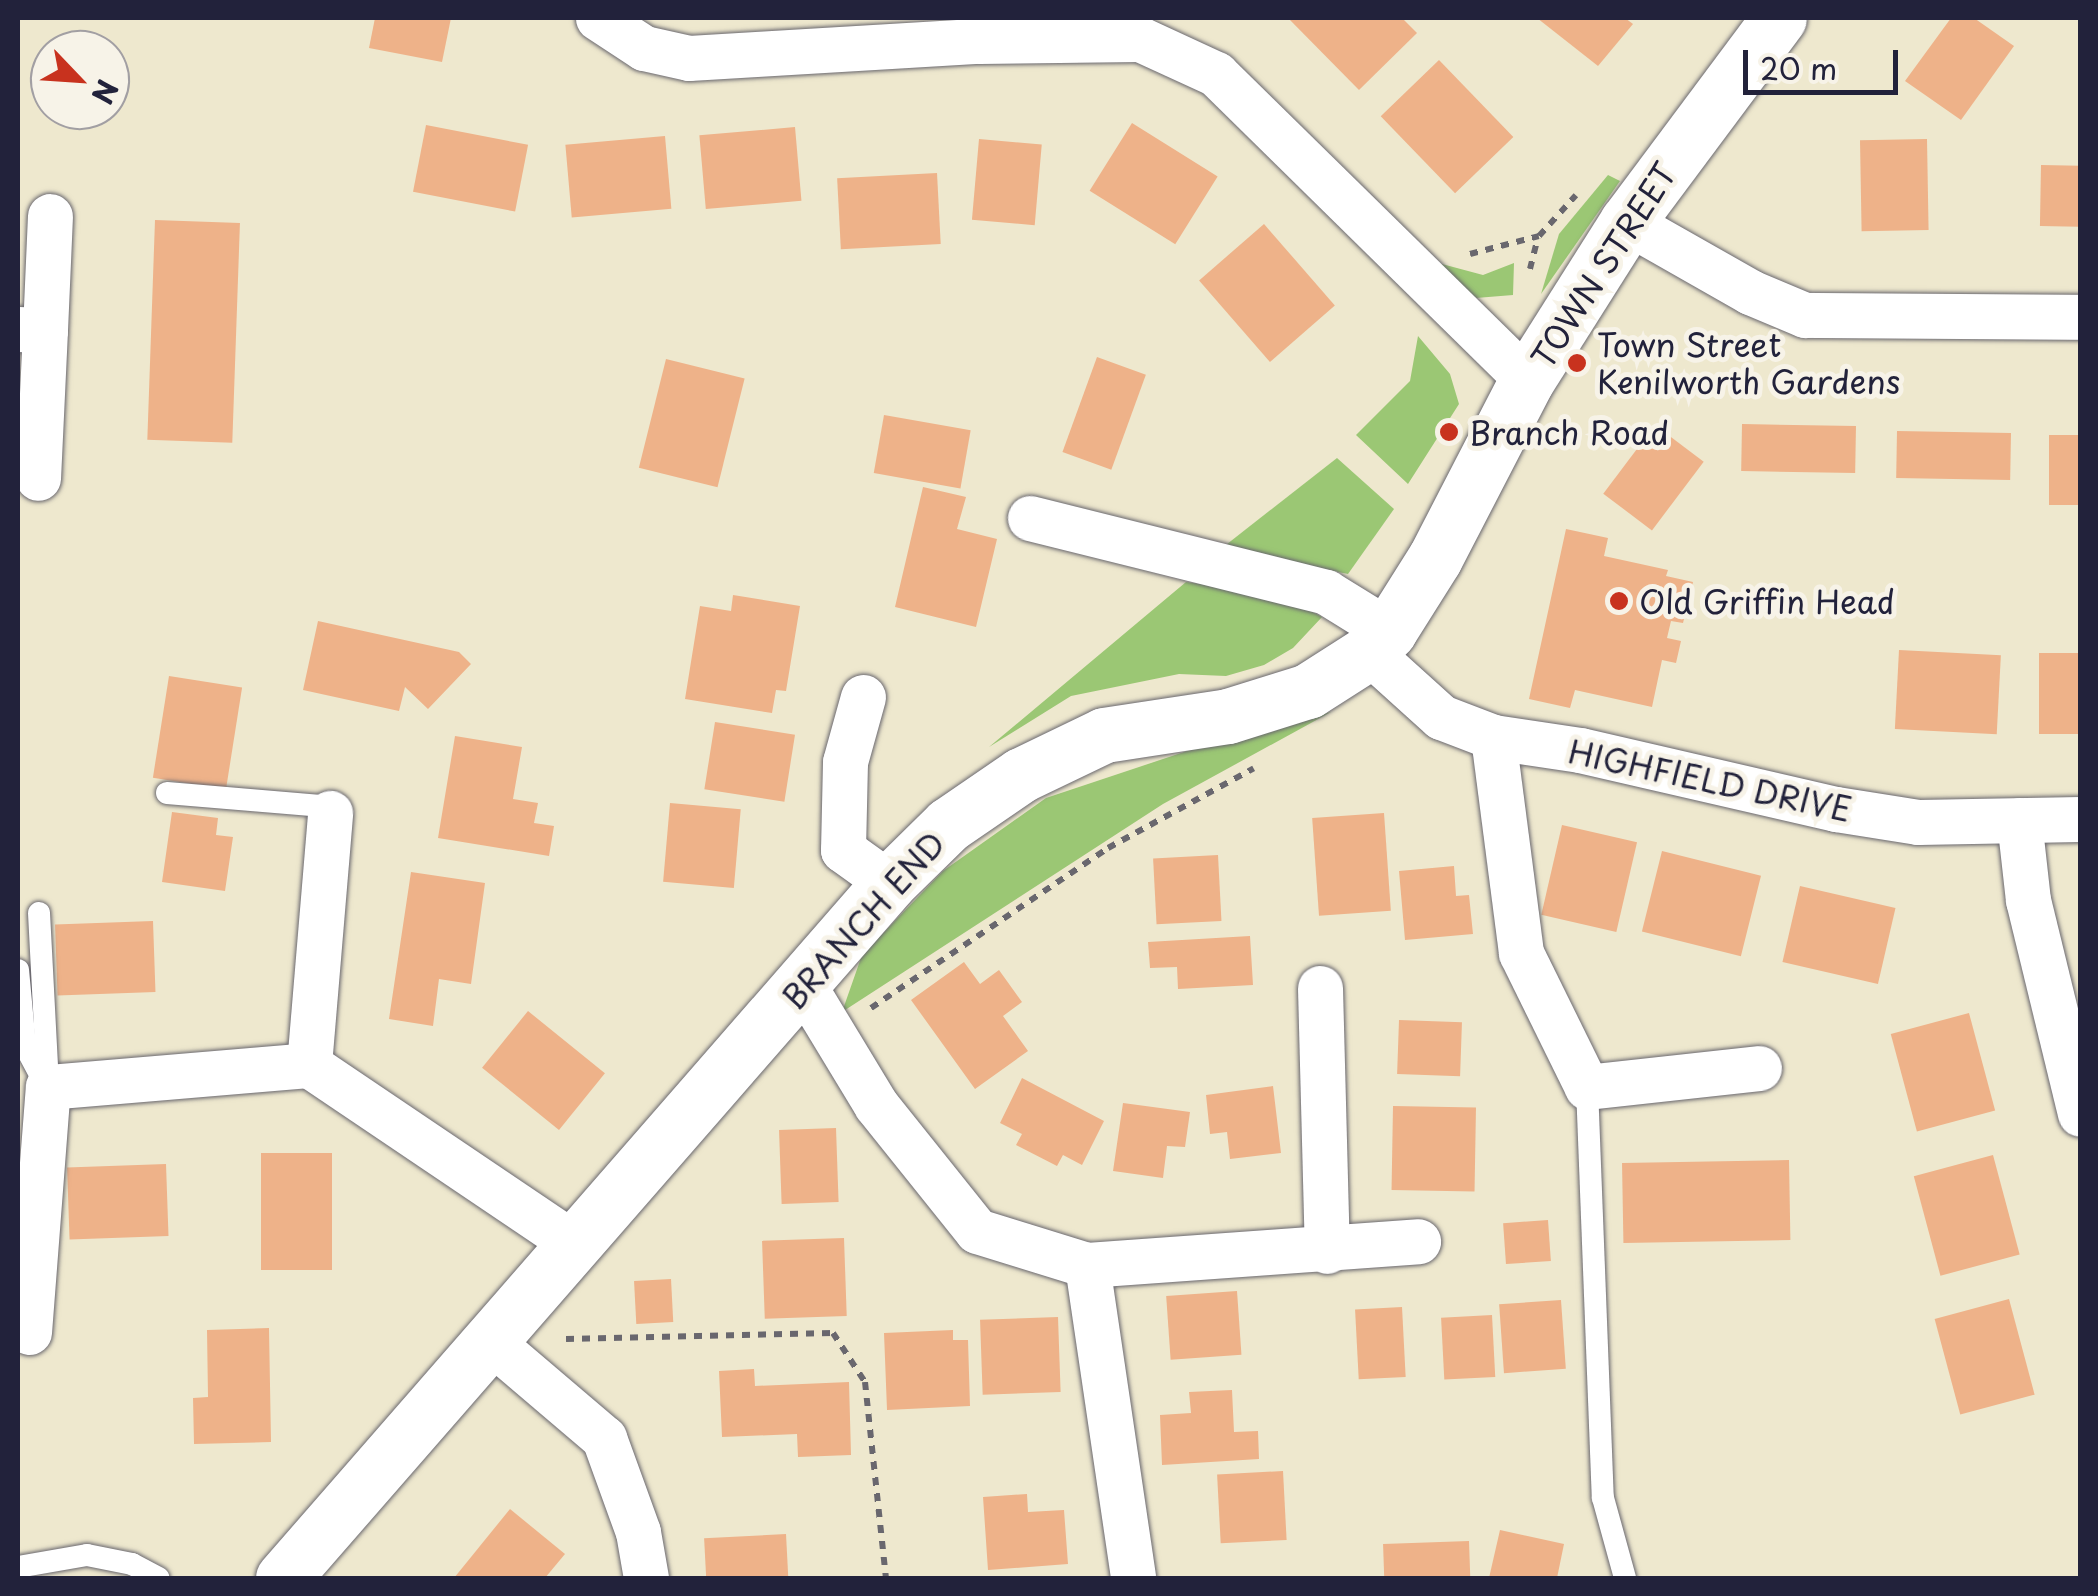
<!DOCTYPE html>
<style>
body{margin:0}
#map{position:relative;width:2098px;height:1596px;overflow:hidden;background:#eee8ce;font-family:"Playpen Sans",sans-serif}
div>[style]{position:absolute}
.green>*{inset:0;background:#9bc774}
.building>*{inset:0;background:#eeb289;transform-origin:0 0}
.path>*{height:6px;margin-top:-3px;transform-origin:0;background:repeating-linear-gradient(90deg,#69676e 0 8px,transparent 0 16px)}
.roads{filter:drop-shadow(0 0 2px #69676e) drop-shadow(0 0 2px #69676e)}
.lane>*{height:22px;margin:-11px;padding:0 11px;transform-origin:11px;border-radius:11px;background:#fff}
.street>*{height:45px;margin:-22.5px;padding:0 22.5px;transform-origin:22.5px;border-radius:22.5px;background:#fff}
.secondary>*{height:55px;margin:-27.5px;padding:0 27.5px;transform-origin:27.5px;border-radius:27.5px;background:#fff}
.dots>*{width:28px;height:28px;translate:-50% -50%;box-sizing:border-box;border:5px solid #f7f3e8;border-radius:50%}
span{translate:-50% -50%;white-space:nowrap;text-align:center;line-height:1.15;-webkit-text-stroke:10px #f7f3e8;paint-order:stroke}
.street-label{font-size:32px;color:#22223b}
.poi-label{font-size:32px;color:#22223b}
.left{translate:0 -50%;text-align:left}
.frame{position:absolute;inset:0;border:20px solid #22223b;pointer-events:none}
.north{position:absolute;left:30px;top:30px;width:100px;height:100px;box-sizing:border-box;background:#f7f3e8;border:2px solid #a29fa3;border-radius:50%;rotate:115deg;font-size:28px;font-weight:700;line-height:40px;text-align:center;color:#22223b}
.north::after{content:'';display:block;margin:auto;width:35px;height:45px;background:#c8321e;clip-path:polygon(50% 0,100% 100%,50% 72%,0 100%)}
.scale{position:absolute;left:1743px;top:50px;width:155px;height:45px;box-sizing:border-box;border:5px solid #22223b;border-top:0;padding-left:12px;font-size:30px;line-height:35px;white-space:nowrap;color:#22223b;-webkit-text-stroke:8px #f7f3e8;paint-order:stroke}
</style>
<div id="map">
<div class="green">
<i style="clip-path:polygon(1608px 175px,1620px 181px,1541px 294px,1559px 234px)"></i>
<i style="clip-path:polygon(1427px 260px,1483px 275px,1514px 263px,1513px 295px,1476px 298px)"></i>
<i style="clip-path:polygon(1418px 336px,1450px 374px,1459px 404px,1408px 484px,1356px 435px,1410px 381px)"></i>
<i style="clip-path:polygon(1337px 458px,1394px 509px,1348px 574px,1222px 548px)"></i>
<i style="clip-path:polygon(1186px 582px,1281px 595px,1322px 617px,1293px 648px,1264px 665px,1226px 676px,1179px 674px,1071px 696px,989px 747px)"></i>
<i style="clip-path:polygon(1331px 712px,1163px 804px,842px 1012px,862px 955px,943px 871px,1046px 798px,1193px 749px)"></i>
</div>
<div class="building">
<i style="clip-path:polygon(375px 18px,451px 18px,442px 62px,369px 48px)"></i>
<i style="clip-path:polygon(1288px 18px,1402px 18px,1417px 33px,1359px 90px)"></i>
<i style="clip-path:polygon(1537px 18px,1625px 18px,1633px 24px,1598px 66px)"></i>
<i style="clip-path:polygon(1951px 18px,1974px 18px,2014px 46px,1961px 120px,1905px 81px)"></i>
<i style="left:1439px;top:60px;width:107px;height:81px;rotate:46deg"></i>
<i style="left:1132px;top:123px;width:101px;height:80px;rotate:32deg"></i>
<i style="left:426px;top:125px;width:104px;height:68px;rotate:11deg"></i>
<i style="left:795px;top:127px;width:74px;height:96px;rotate:85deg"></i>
<i style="left:665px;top:136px;width:73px;height:100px;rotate:85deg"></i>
<i style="left:979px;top:139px;width:63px;height:81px;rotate:5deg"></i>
<i style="left:1927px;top:139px;width:91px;height:67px;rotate:89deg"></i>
<i style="left:2041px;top:165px;width:39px;height:61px;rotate:1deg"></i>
<i style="left:937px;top:173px;width:71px;height:100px;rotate:87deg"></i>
<i style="left:155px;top:220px;width:85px;height:220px;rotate:2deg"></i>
<i style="left:1264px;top:224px;width:108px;height:86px;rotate:49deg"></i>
<i style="left:1097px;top:357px;width:52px;height:101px;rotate:20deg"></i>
<i style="left:666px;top:359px;width:81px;height:112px;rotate:14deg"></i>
<i style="left:884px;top:415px;width:88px;height:59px;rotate:10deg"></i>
<i style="left:1742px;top:424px;width:114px;height:47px;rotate:1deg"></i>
<i style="left:1655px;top:425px;width:61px;height:86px;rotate:37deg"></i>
<i style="left:1897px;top:431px;width:114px;height:47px;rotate:1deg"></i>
<i style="left:2049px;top:435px;width:31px;height:70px"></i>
<i style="clip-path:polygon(923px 487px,966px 497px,957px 529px,997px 539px,976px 627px,895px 607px)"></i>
<i style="clip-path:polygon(1566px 529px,1608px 538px,1604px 556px,1668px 570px,1666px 576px,1693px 582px,1683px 623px,1671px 621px,1667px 638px,1681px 641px,1676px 663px,1662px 660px,1652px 707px,1575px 690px,1570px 708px,1529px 699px)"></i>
<i style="clip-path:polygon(733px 595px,800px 606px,786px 691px,776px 690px,772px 713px,685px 699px,700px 606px,731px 611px)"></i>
<i style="clip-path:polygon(318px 621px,459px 652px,471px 664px,428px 709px,405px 687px,399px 711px,303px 690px)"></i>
<i style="left:1899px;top:650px;width:102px;height:79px;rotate:3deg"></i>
<i style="left:2080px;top:653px;width:81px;height:41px;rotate:90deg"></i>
<i style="left:169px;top:676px;width:74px;height:103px;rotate:9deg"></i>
<i style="left:715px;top:722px;width:81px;height:68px;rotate:9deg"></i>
<i style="clip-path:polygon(455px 736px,522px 747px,513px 799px,538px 803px,534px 823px,554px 826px,549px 856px,438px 838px)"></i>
<i style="left:670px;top:803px;width:71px;height:79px;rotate:5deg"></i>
<i style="clip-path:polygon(172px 812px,218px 818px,216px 835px,233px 837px,225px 891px,162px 882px)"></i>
<i style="left:1384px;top:813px;width:98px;height:72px;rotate:86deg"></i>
<i style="left:1562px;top:825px;width:77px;height:92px;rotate:13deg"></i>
<i style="left:1662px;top:851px;width:102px;height:83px;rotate:14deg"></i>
<i style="left:1218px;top:855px;width:66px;height:65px;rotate:87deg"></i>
<i style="clip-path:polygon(1454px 866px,1456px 896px,1469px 895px,1473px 934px,1405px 940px,1399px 871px)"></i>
<i style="clip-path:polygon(411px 872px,485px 883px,471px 984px,439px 979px,433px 1026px,389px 1019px)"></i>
<i style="left:1800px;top:886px;width:98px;height:78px;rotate:13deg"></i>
<i style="left:153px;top:921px;width:71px;height:98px;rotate:88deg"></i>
<i style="clip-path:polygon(1250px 936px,1253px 985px,1178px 989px,1177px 967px,1150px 968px,1148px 942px)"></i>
<i style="clip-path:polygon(964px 962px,980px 984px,999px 970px,1022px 1002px,1003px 1016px,1028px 1051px,975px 1089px,911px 1000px)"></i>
<i style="left:528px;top:1011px;width:99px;height:73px;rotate:39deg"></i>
<i style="left:1969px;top:1013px;width:101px;height:81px;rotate:75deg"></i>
<i style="left:1399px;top:1020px;width:63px;height:54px;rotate:2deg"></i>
<i style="clip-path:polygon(1022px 1078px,1104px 1121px,1082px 1165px,1063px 1155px,1057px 1166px,1016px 1145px,1022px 1134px,1000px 1123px)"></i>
<i style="clip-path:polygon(1273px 1086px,1281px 1153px,1230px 1159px,1227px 1132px,1210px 1134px,1206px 1095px)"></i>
<i style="clip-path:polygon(1123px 1103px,1190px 1112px,1185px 1147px,1167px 1146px,1163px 1178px,1113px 1171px)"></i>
<i style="left:1393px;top:1106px;width:83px;height:84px;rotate:1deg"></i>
<i style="left:836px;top:1128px;width:74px;height:57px;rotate:88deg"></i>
<i style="left:332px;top:1153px;width:117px;height:71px;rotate:90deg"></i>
<i style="left:1993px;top:1155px;width:103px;height:82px;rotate:75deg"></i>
<i style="left:1789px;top:1160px;width:80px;height:167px;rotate:89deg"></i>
<i style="left:166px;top:1164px;width:72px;height:99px;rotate:88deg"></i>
<i style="left:1548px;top:1220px;width:41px;height:45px;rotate:86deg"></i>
<i style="left:844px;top:1238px;width:78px;height:82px;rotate:88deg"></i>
<i style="left:671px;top:1279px;width:43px;height:37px;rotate:87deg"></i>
<i style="left:1237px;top:1291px;width:64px;height:71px;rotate:86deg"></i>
<i style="left:2009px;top:1299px;width:99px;height:77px;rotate:75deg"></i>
<i style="left:1561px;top:1300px;width:69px;height:62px;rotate:86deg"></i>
<i style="left:1402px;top:1307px;width:70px;height:47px;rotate:87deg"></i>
<i style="left:1492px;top:1315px;width:62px;height:51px;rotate:87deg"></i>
<i style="left:1058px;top:1317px;width:75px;height:78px;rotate:88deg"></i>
<i style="clip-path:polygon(269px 1328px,271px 1442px,194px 1444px,193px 1398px,208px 1397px,207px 1330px)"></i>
<i style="clip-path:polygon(953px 1330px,953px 1340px,968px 1340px,970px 1406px,887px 1410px,884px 1333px)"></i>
<i style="clip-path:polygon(754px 1369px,755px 1386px,849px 1382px,851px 1455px,798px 1457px,797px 1434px,722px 1437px,719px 1371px)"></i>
<i style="clip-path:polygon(1232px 1390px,1234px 1432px,1258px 1431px,1259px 1459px,1162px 1465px,1160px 1415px,1191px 1413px,1189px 1392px)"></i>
<i style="left:1283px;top:1471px;width:69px;height:66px;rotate:87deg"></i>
<i style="clip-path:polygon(1027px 1494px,1028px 1512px,1064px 1510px,1068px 1564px,988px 1570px,983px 1497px)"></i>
<i style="clip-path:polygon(510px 1509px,565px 1554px,545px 1578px,454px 1578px)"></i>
<i style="clip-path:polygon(1500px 1530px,1564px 1544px,1557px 1578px,1489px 1578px)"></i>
<i style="left:786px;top:1534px;width:44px;height:82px;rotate:87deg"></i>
<i style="left:1469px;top:1541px;width:37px;height:86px;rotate:88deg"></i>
</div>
<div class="path">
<i style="left:1470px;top:254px;width:71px;rotate:-14.6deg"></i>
<i style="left:1539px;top:236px;width:55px;rotate:-47.9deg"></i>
<i style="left:1530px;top:269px;width:32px;rotate:-76deg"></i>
<i style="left:871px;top:1008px;width:286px;rotate:-34deg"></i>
<i style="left:1108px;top:848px;width:166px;rotate:-28.7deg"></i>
<i style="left:566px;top:1339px;width:267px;rotate:-1.3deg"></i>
<i style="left:833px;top:1333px;width:59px;rotate:56.9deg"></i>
<i style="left:865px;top:1382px;width:197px;rotate:83.9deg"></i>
</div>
<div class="roads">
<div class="lane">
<i style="left:167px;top:793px;width:157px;rotate:4.8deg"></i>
<i style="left:323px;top:806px;width:10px;rotate:45deg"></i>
<i style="left:39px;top:913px;width:174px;rotate:87deg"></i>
<i style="left:18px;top:970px;width:76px;rotate:84.7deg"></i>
<i style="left:25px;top:1046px;width:38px;rotate:62deg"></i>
<i style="left:1587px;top:1087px;width:411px;rotate:87.8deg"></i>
<i style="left:1603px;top:1498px;width:83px;rotate:74.6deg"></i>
<i style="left:18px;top:1567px;width:70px;rotate:-9.9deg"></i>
<i style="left:87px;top:1555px;width:46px;rotate:11.3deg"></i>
<i style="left:132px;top:1564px;width:30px;rotate:28deg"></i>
</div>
<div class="street">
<i style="left:598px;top:18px;width:55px;rotate:33.1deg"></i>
<i style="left:644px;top:48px;width:46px;rotate:12.5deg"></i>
<i style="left:689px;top:58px;width:290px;rotate:-3.4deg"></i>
<i style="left:979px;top:41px;width:161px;rotate:-0.7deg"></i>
<i style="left:1140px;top:39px;width:84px;rotate:24.7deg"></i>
<i style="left:1216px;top:74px;width:436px;rotate:44.5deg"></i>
<i style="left:1627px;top:222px;width:142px;rotate:29.6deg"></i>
<i style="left:1750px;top:292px;width:60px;rotate:22.7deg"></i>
<i style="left:1805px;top:315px;width:275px;rotate:0.4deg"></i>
<i style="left:18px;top:329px;width:27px;rotate:2deg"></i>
<i style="left:45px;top:330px;width:148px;rotate:92.7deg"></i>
<i style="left:45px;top:330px;width:114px;rotate:-87.5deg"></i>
<i style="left:1030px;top:518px;width:305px;rotate:14deg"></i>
<i style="left:1326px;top:592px;width:74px;rotate:31.8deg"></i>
<i style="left:1369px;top:652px;width:97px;rotate:42.1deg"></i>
<i style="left:1441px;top:717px;width:56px;rotate:21deg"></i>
<i style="left:1493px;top:737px;width:88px;rotate:8.5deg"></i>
<i style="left:1580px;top:750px;width:263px;rotate:13deg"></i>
<i style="left:1836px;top:809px;width:83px;rotate:9deg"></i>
<i style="left:1918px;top:822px;width:162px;rotate:-1.1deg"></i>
<i style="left:863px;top:697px;width:67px;rotate:105.5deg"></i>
<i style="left:845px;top:762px;width:88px;rotate:91.3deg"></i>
<i style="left:843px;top:850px;width:57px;rotate:35.7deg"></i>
<i style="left:1493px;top:737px;width:218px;rotate:82.6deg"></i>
<i style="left:1521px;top:953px;width:149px;rotate:63.8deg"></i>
<i style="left:1587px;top:1087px;width:173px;rotate:-6.3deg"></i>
<i style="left:2019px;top:820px;width:81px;rotate:83.6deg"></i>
<i style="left:2028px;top:900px;width:220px;rotate:76.3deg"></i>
<i style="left:804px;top:986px;width:139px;rotate:58.8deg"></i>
<i style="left:876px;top:1105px;width:161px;rotate:51.3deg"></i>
<i style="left:977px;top:1231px;width:115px;rotate:17.2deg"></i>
<i style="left:1087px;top:1265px;width:332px;rotate:-4.1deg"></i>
<i style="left:1320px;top:988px;width:263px;rotate:88.5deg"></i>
<i style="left:309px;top:1065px;width:253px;rotate:-85.2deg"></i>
<i style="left:1087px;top:1265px;width:316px;rotate:81.6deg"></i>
<i style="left:29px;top:1332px;width:246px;rotate:-85.6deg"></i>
<i style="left:48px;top:1087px;width:262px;rotate:-4.8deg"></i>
<i style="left:309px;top:1065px;width:322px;rotate:34deg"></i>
<i style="left:490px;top:1341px;width:150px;rotate:40.4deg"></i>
<i style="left:604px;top:1438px;width:100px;rotate:70.1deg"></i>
<i style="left:638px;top:1532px;width:47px;rotate:80.1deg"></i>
</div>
<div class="secondary">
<i style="left:283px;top:1578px;width:922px;rotate:-48.91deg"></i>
<i style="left:889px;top:883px;width:83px;rotate:-44.5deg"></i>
<i style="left:948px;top:825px;width:88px;rotate:-34.4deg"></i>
<i style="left:1021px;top:775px;width:92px;rotate:-25.7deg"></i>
<i style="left:1104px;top:735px;width:125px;rotate:-8.7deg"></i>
<i style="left:1228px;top:716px;width:84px;rotate:-17.4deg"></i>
<i style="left:1308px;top:691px;width:72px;rotate:-32.6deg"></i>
<i style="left:1369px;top:652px;width:29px;rotate:-46deg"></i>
<i style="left:1389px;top:631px;width:86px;rotate:-57.8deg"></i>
<i style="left:1435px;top:558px;width:200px;rotate:-62.7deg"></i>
<i style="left:1527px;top:380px;width:187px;rotate:-57.7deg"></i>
<i style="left:1627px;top:222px;width:254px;rotate:-53.3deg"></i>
</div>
</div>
<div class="dots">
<i style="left:1577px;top:363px;background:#c8321e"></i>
<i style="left:1449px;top:432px;background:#c8321e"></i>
<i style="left:1619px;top:601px;background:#c8321e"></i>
</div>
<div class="street-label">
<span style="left:1603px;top:265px;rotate:-57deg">TOWN STREET</span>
<span style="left:1710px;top:780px;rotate:12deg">HIGHFIELD DRIVE</span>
<span style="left:863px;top:920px;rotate:-48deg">BRANCH END</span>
</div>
<div class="poi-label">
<span class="left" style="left:1597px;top:363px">Town Street<br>Kenilworth Gardens</span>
<span class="left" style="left:1469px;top:432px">Branch Road</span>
<span class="left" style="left:1639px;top:601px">Old Griffin Head</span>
</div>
<div class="frame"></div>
<div class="north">N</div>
<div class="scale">20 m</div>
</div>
